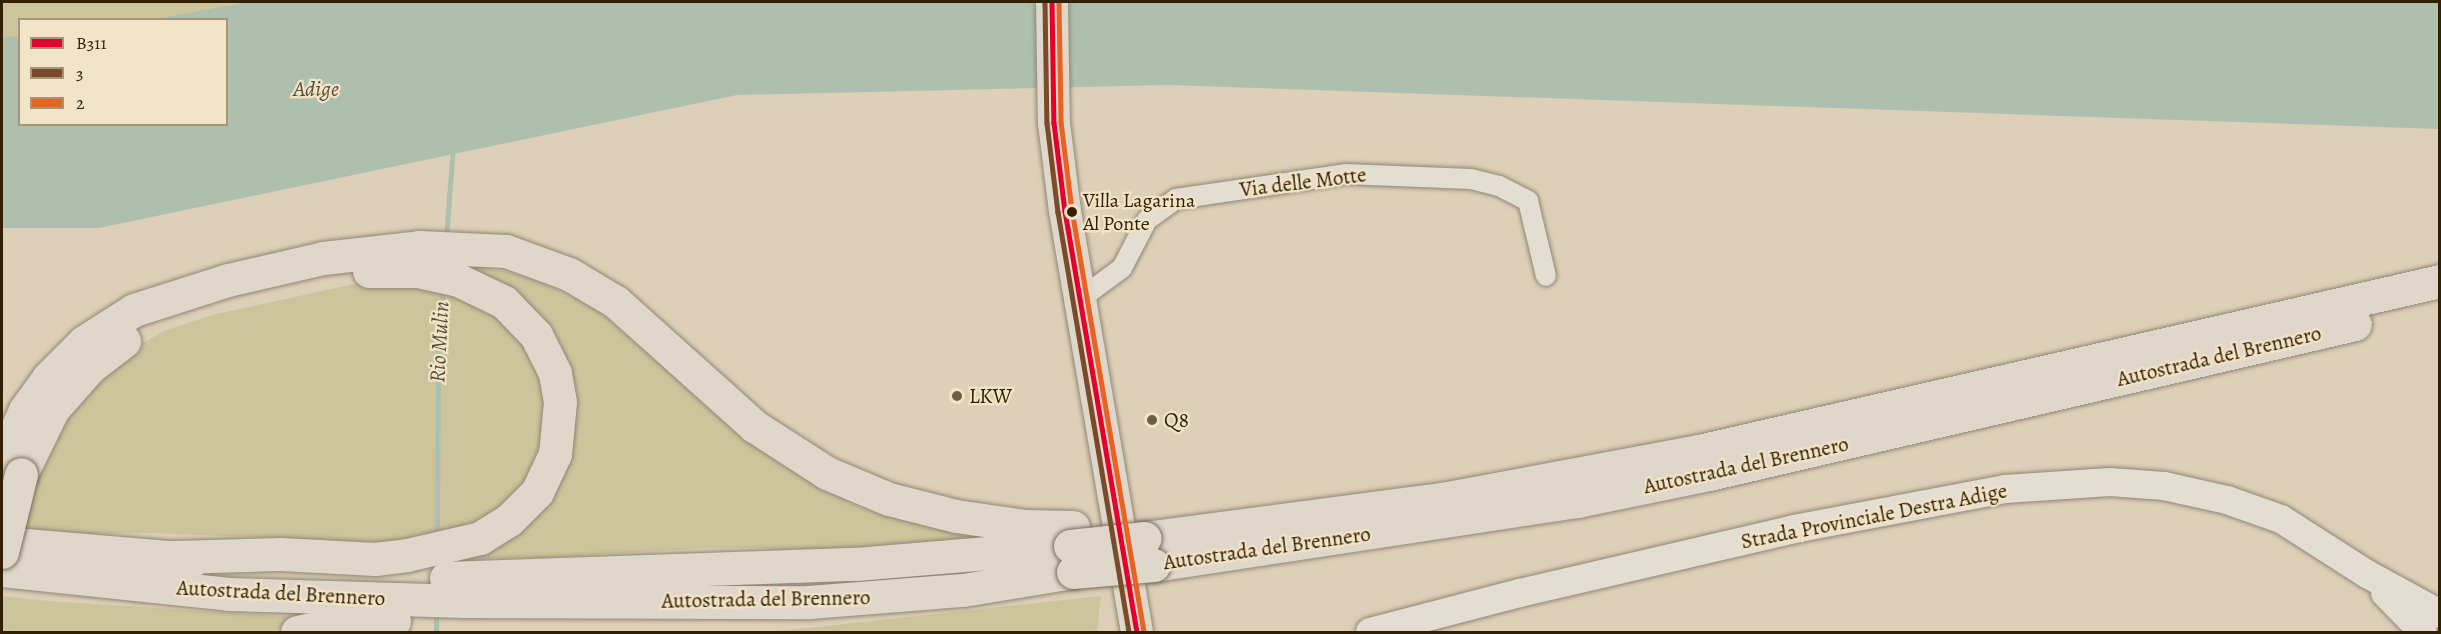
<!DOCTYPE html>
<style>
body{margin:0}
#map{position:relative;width:2441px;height:634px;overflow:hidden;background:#ded0b8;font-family:Alegreya,serif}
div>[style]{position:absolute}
.green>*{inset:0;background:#ccc49b}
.water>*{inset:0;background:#aebfae}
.stream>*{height:5px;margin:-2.5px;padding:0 2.5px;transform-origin:2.5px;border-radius:2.5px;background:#aebfae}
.roads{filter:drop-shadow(0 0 2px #908675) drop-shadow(0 0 2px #908675)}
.street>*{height:20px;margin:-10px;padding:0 10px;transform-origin:10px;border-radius:10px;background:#e4ddd1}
.secondary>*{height:28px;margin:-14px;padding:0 14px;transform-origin:14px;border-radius:14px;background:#e4ddd1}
.primary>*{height:32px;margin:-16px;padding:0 16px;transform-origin:16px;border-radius:16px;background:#dfd7ca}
.highway>*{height:33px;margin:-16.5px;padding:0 16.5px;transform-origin:16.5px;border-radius:16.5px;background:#dfd7ca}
.bridges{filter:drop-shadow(0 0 2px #776e5e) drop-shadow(0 0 2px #776e5e)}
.highway-bridge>*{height:33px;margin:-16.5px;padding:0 16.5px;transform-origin:16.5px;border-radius:16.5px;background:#dfd7ca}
.bus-1>*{height:4.5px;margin:-2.25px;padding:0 2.25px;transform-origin:2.25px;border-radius:2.25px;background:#e4002b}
.bus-2>*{height:4.5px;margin:-2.25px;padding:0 2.25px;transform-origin:2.25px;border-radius:2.25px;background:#7a4b2a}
.bus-3>*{height:4.5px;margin:-2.25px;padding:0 2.25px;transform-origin:2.25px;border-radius:2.25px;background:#e86221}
.dots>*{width:16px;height:16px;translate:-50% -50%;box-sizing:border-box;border:3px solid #f3e3c7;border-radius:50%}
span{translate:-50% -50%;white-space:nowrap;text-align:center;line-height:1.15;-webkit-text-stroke:4.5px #f3e3c7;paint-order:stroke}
.bus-label{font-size:20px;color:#322005}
.left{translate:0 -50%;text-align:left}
.street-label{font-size:21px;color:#322005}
.poi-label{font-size:21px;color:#322005}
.water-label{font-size:22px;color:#514e37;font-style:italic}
.frame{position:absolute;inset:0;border:3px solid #322005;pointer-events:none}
.legend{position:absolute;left:18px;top:18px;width:210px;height:108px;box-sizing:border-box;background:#f3e3c7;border:2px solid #a69579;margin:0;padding:8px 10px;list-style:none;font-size:18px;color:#322005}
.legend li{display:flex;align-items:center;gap:12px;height:30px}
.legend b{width:30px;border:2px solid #a69579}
</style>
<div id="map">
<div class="green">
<i style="clip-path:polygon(2px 2px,247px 2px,154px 19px,20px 20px,19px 36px,2px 37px)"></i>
<i style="clip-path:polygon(460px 262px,536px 278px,598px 311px,764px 451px,829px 492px,863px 509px,947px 531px,999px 538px,872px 549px,708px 548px,539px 558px,460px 558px,518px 531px,563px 363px)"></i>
<i style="clip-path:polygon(382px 278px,417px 282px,501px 312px,539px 362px,549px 446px,500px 517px,411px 543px,147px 533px,27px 535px,19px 512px,62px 411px,122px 355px,164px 331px,212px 315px)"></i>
<i style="clip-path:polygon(2px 596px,49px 601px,312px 618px,269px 632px,2px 632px)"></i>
<i style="clip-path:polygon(1101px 596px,1097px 632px,771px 632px)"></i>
</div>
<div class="water">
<i style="clip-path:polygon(247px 2px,2439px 2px,2440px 129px,1168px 85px,737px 95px,99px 228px,2px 228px,2px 37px,19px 36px,20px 124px,226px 124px,226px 20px,154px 19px)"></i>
</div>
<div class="stream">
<i style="left:446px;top:238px;width:92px;rotate:-85.6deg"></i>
<i style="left:437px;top:538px;width:191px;rotate:-89.7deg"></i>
<i style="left:438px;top:347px;width:61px;rotate:-85.3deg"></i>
<i style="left:436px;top:632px;width:22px;rotate:-90deg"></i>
</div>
<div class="roads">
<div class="street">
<i style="left:1080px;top:299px;width:52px;rotate:-36.4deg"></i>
<i style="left:1122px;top:268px;width:54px;rotate:-62.5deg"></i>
<i style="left:1147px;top:220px;width:36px;rotate:-36deg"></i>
<i style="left:1176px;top:199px;width:171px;rotate:-8.4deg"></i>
<i style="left:1345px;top:174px;width:126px;rotate:2.3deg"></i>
<i style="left:1471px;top:179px;width:29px;rotate:14deg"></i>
<i style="left:1499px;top:186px;width:33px;rotate:27deg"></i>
<i style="left:1528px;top:201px;width:77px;rotate:76.5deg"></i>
</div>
<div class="secondary">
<i style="left:2385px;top:593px;width:54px;rotate:45.7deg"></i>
<i style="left:1370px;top:632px;width:155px;rotate:-14.6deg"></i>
<i style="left:1520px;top:593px;width:281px;rotate:-13.1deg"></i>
<i style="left:1794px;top:529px;width:215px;rotate:-10.7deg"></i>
<i style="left:2005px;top:489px;width:105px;rotate:-3.8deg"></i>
<i style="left:2110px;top:482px;width:54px;rotate:4.2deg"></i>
<i style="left:2164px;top:486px;width:65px;rotate:12.5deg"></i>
<i style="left:2227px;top:500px;width:57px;rotate:19.4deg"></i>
<i style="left:2281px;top:519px;width:102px;rotate:32.6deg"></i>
<i style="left:2367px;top:574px;width:83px;rotate:28.7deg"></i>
</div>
<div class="primary">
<i style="left:1052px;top:2px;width:121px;rotate:89.1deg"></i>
<i style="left:1054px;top:123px;width:89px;rotate:82.9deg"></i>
<i style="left:1065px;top:211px;width:427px;rotate:80.3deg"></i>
</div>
<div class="highway">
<i style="left:2px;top:461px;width:56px;rotate:-65.7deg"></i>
<i style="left:25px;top:410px;width:39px;rotate:-54deg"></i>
<i style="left:48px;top:378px;width:51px;rotate:-45deg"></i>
<i style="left:84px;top:342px;width:59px;rotate:-32.6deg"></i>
<i style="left:134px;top:310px;width:99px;rotate:-17.7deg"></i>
<i style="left:228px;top:280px;width:98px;rotate:-13deg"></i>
<i style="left:323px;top:258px;width:97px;rotate:-6.5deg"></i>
<i style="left:419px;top:247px;width:87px;rotate:2.6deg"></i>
<i style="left:506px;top:251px;width:67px;rotate:20.1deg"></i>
<i style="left:569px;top:274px;width:55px;rotate:30.8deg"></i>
<i style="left:616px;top:302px;width:186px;rotate:41.9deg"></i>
<i style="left:754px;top:426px;width:87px;rotate:32.8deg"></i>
<i style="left:827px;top:473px;width:67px;rotate:22.8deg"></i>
<i style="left:889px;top:499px;width:69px;rotate:14.2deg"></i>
<i style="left:956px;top:516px;width:70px;rotate:8.2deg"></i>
<i style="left:1025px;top:526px;width:48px;rotate:1.2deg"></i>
<i style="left:21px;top:474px;width:72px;rotate:-63.8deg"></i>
<i style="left:53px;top:409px;width:56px;rotate:-48.6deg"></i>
<i style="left:90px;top:367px;width:43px;rotate:-37.4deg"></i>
<i style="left:1145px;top:538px;width:306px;rotate:-7.5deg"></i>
<i style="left:1448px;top:498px;width:255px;rotate:-10.6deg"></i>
<i style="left:1699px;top:451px;width:760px;rotate:-12.92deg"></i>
<i style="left:2px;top:543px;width:193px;rotate:4.8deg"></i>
<i style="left:174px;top:557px;width:107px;rotate:-1.6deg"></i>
<i style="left:281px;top:554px;width:94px;rotate:3deg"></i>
<i style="left:375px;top:559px;width:32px;rotate:-7deg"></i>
<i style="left:407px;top:555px;width:75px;rotate:-13.1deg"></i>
<i style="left:480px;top:538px;width:34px;rotate:-32deg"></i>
<i style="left:509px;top:520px;width:40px;rotate:-45deg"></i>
<i style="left:537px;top:492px;width:42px;rotate:-64.7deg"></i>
<i style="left:555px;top:454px;width:52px;rotate:-84.5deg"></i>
<i style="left:560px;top:402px;width:29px;rotate:-100deg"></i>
<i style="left:555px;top:373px;width:42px;rotate:-116.6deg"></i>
<i style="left:536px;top:335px;width:46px;rotate:-134.1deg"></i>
<i style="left:504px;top:302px;width:51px;rotate:-154.4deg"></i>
<i style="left:458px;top:280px;width:42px;rotate:-167.6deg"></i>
<i style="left:417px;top:271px;width:48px;rotate:180deg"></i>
<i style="left:1154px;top:565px;width:428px;rotate:-8.6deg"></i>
<i style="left:1577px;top:501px;width:135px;rotate:-11.6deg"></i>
<i style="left:1709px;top:474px;width:663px;rotate:-13.07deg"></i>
<i style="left:2px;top:570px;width:228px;rotate:6deg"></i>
<i style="left:229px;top:594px;width:235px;rotate:1.7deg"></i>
<i style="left:464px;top:601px;width:345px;rotate:0.2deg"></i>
<i style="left:809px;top:602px;width:154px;rotate:-4.5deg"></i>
<i style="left:963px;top:590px;width:111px;rotate:-9.3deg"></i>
<i style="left:446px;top:578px;width:410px;rotate:-2deg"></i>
<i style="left:856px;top:564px;width:215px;rotate:-4.8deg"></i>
<i style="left:297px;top:632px;width:55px;rotate:-12.5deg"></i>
<i style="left:351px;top:620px;width:43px;rotate:1.3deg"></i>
</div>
</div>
<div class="bridges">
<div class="highway-bridge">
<i style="left:1070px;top:546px;width:75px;rotate:-6.1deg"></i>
<i style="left:2px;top:552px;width:80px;rotate:-76.3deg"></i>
<i style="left:1073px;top:572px;width:81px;rotate:-4.9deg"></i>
</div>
</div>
<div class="bus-1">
<i style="left:1052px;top:2px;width:121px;rotate:89.1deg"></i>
<i style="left:1054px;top:123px;width:89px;rotate:82.9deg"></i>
<i style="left:1065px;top:211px;width:427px;rotate:80.3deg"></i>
</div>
<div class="bus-2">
<i style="left:1045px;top:2px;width:121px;rotate:89.1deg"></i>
<i style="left:1047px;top:123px;width:90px;rotate:83deg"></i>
<i style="left:1058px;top:212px;width:426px;rotate:80.4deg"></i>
</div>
<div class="bus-3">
<i style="left:1059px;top:2px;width:120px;rotate:89deg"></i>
<i style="left:1061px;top:122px;width:89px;rotate:82.9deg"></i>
<i style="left:1072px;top:210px;width:427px;rotate:80.3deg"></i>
</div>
<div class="dots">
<i style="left:1072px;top:212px;background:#322005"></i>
<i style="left:957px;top:396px;background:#6e5e44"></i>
<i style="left:1152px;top:420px;background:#6e5e44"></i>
</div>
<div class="bus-label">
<span class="left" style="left:1083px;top:212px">Villa Lagarina<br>Al Ponte</span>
</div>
<div class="street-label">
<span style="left:1303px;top:182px;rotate:-7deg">Via delle Motte</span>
<span style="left:2219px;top:356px;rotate:-13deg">Autostrada del Brennero</span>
<span style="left:1746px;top:465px;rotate:-12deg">Autostrada del Brennero</span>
<span style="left:1874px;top:516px;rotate:-11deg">Strada Provinciale Destra Adige</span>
<span style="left:1267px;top:548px;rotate:-8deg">Autostrada del Brennero</span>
<span style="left:281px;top:593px;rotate:3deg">Autostrada del Brennero</span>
<span style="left:766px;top:599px;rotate:-1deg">Autostrada del Brennero</span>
</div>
<div class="poi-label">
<span class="left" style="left:969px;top:396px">LKW</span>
<span class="left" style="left:1164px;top:420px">Q8</span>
</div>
<div class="water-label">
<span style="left:316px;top:90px">Adige</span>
<span style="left:440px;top:342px;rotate:-87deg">Rio Mulin</span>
</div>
<div class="frame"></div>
<ul class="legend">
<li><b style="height:8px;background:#e4002b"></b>B311</li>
<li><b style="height:8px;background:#7a4b2a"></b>3</li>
<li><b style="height:8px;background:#e86221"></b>2</li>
</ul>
</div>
